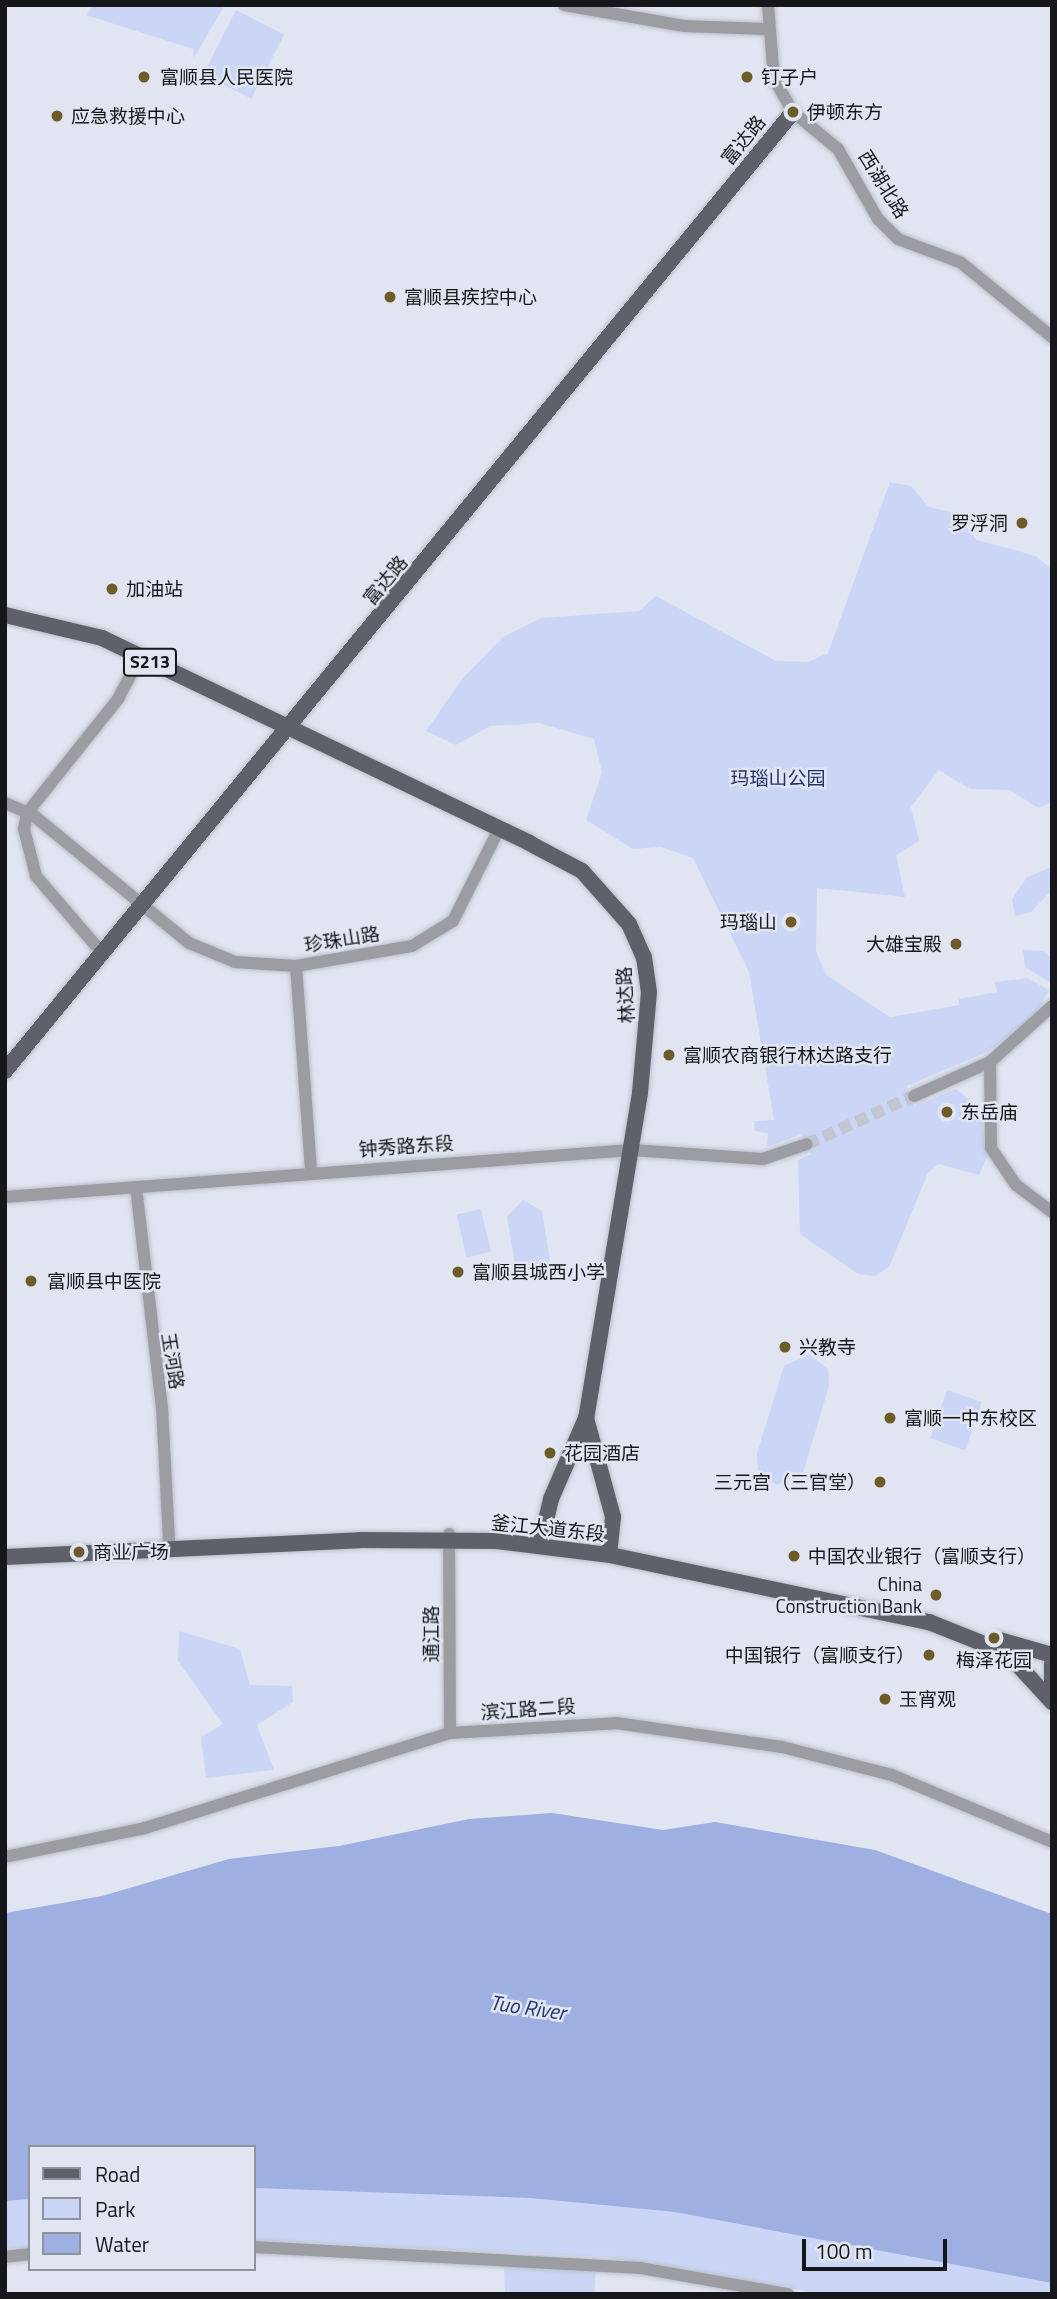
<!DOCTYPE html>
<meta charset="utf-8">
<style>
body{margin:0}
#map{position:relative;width:1057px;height:2299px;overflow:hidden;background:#e1e5f1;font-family:"Titillium Web","Noto Sans SC",sans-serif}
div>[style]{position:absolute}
.green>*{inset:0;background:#cbd6f6;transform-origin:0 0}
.water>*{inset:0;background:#9eafe1}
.minor-tunnel>*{height:12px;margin-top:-6px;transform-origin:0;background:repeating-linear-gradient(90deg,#c2c6d1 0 12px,transparent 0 18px)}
.roads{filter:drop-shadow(0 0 2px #bcc0ca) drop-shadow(0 0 2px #bcc0ca)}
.minor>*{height:12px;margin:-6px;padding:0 6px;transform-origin:6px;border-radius:6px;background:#9b9da2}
.major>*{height:16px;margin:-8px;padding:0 8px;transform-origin:8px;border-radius:8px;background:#5e616a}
.dots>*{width:19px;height:19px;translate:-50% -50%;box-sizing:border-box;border:4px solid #e1e5f1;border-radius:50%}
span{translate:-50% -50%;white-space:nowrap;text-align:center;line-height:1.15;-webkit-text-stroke:5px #e1e5f1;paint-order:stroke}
.shield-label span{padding:2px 5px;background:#e1e5f1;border:2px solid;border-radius:5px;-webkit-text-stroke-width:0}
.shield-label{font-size:18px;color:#15171b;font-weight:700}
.poi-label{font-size:19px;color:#15171b}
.left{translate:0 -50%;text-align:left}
.right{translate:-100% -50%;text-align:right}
.street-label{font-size:19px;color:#15171b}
.park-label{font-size:19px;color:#23316d}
.water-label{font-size:21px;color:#24326e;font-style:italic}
.frame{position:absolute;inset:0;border:7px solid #15171b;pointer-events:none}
.legend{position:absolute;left:28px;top:2145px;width:228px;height:126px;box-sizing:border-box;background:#e1e5f1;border:2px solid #8f939b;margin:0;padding:9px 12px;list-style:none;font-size:21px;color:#15171b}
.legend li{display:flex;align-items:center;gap:14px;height:35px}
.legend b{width:35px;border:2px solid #8f939b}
.scale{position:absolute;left:802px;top:2239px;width:145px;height:32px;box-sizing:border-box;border:4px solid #15171b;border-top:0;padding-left:9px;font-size:21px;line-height:24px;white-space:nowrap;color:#15171b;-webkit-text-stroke:5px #e1e5f1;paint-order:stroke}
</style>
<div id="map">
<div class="green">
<i style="clip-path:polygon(94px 5px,224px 5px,224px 6px,194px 58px,193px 49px,86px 15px)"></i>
<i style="left:236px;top:10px;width:54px;height:72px;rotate:27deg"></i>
<i style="clip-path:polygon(890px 482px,911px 486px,929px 507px,955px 513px,977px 540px,1036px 556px,1052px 570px,1052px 802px,1038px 808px,1010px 790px,970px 789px,939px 770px,911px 807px,919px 841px,896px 855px,905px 897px,817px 888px,816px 951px,826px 975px,890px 1017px,959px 1005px,959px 999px,997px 992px,995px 982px,1027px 978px,1049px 990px,1034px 1017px,989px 1051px,907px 1086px,914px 1106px,956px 1089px,980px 1108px,987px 1157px,979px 1175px,939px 1164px,928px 1173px,889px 1267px,875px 1276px,858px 1274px,800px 1234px,798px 1160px,811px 1154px,802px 1134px,767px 1147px,768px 1133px,755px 1131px,754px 1121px,774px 1120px,749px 972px,693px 858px,661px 847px,633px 849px,586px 820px,602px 772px,594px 739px,539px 723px,490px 726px,456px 745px,426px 731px,462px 679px,503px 637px,541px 618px,639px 611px,656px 596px,776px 661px,808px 662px,828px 653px)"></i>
<i style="clip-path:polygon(1052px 867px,1052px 890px,1031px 912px,1015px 916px,1012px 899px,1027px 877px)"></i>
<i style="clip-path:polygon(1023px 950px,1043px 951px,1052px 959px,1051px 983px,1025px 967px)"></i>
<i style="clip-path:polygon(523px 1200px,542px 1211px,551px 1266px,535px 1281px,516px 1270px,507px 1217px)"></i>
<i style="left:481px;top:1209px;width:44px;height:25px;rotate:77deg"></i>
<i style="clip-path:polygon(809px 1354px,828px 1369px,829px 1386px,803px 1473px,777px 1485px,758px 1471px,757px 1453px,784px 1366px)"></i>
<i style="left:947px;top:1390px;width:37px;height:51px;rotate:19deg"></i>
<i style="clip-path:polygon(179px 1631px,240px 1649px,250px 1685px,292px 1686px,293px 1702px,257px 1725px,274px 1770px,206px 1778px,201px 1737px,223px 1724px,178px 1661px)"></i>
<i style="clip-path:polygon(254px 2188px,530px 2198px,675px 2212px,965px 2262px,1052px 2283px,1052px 2294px,822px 2294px,604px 2257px,254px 2240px)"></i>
<i style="left:30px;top:2199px;width:49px;height:25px;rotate:90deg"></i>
<i style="clip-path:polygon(504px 2266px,596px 2271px,594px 2294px,505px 2294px)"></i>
</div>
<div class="water">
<i style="clip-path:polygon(552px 1813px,663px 1830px,715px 1822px,875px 1850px,1052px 1914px,1052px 2283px,675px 2212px,530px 2198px,254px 2188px,254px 2147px,30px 2147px,30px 2199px,5px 2201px,5px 1913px,102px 1896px,229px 1859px,339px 1846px,469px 1819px)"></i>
</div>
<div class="minor-tunnel">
<i style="left:807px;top:1144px;width:117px;rotate:-24.2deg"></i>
</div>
<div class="roads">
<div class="minor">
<i style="left:564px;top:5px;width:122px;rotate:9.9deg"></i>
<i style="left:684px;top:26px;width:81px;rotate:2.1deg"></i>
<i style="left:768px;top:5px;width:74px;rotate:85.4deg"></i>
<i style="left:774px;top:79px;width:38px;rotate:60deg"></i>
<i style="left:793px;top:112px;width:58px;rotate:39.4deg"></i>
<i style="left:838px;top:149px;width:81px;rotate:60.3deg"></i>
<i style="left:878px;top:219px;width:28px;rotate:45deg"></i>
<i style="left:898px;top:239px;width:66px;rotate:20.4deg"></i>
<i style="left:960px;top:262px;width:119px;rotate:39.2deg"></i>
<i style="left:5px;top:803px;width:30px;rotate:23deg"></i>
<i style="left:33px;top:815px;width:202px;rotate:39.4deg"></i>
<i style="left:189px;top:943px;width:50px;rotate:22.4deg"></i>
<i style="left:235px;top:962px;width:61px;rotate:3.8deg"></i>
<i style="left:296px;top:966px;width:118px;rotate:-9.8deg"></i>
<i style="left:412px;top:946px;width:48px;rotate:-31.4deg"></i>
<i style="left:453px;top:921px;width:103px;rotate:-63.4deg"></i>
<i style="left:103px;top:954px;width:103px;rotate:-130.7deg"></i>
<i style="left:36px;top:876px;width:49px;rotate:-104.3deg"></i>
<i style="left:24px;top:829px;width:16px;rotate:-79deg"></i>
<i style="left:27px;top:813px;width:146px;rotate:-51.4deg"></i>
<i style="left:118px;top:699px;width:47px;rotate:-62.4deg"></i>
<i style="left:296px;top:966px;width:207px;rotate:85.8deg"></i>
<i style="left:990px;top:1062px;width:86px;rotate:89.3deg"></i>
<i style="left:991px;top:1148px;width:45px;rotate:56deg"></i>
<i style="left:1016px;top:1185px;width:45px;rotate:36.9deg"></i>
<i style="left:914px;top:1096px;width:83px;rotate:-24.1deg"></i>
<i style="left:990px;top:1062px;width:84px;rotate:-42.1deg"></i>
<i style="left:136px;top:1187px;width:222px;rotate:83.3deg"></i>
<i style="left:162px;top:1407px;width:134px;rotate:87deg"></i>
<i style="left:5px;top:1197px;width:628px;rotate:-4.29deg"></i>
<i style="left:631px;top:1150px;width:132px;rotate:3.9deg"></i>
<i style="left:763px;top:1159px;width:46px;rotate:-18.8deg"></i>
<i style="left:449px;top:1534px;width:199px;rotate:89.7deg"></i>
<i style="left:5px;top:1857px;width:143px;rotate:-11.7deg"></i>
<i style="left:145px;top:1828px;width:319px;rotate:-17.3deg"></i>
<i style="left:450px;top:1733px;width:166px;rotate:-3.4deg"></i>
<i style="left:616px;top:1723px;width:168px;rotate:8.2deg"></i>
<i style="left:782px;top:1747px;width:114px;rotate:14.3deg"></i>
<i style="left:892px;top:1775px;width:173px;rotate:22.7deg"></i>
<i style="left:254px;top:2247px;width:387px;rotate:3.1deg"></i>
<i style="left:640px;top:2268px;width:150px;rotate:10deg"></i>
<i style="left:5px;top:2257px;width:25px;rotate:-7deg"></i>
</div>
<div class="major">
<i style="left:5px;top:615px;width:100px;rotate:13.3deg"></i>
<i style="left:102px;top:638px;width:474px;rotate:25.6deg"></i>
<i style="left:529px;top:843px;width:60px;rotate:27.8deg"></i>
<i style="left:582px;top:871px;width:71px;rotate:48.4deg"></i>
<i style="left:629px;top:924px;width:36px;rotate:66deg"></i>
<i style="left:644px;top:957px;width:35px;rotate:82deg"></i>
<i style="left:649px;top:992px;width:101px;rotate:95.1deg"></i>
<i style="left:640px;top:1093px;width:329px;rotate:99.4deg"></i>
<i style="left:586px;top:1418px;width:88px;rotate:113.4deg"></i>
<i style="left:551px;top:1499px;width:48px;rotate:103.2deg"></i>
<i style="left:5px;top:1071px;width:1241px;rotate:-50.59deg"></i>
<i style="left:586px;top:1418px;width:103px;rotate:74.7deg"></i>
<i style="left:613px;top:1517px;width:30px;rotate:96deg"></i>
<i style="left:5px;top:1557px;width:355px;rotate:-2.7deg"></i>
<i style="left:360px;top:1540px;width:137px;rotate:0.4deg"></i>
<i style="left:497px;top:1541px;width:114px;rotate:7.1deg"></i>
<i style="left:610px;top:1555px;width:326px;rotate:11.9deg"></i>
<i style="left:929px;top:1622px;width:84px;rotate:21.7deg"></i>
<i style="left:1007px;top:1653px;width:67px;rotate:47.4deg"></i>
<i style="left:996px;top:1639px;width:58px;rotate:15.9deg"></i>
<i style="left:1052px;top:1699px;width:35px;rotate:-90deg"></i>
</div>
</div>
<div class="dots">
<i style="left:144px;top:77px;background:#6d5b29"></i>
<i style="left:747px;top:77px;background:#6d5b29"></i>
<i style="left:793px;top:112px;background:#6d5b29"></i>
<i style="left:57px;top:116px;background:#6d5b29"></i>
<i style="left:390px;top:297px;background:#6d5b29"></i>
<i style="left:1022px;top:523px;background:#6d5b29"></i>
<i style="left:112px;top:589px;background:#6d5b29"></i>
<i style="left:791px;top:922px;background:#6d5b29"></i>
<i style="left:956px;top:944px;background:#6d5b29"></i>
<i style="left:669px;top:1055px;background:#6d5b29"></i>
<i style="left:947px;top:1112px;background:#6d5b29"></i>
<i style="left:458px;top:1272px;background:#6d5b29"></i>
<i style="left:31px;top:1281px;background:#6d5b29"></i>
<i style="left:785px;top:1347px;background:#6d5b29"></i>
<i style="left:890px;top:1418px;background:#6d5b29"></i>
<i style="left:550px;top:1453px;background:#6d5b29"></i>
<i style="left:880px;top:1482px;background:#6d5b29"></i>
<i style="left:79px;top:1552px;background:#6d5b29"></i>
<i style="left:794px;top:1556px;background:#6d5b29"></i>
<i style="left:936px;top:1595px;background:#6d5b29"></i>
<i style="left:994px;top:1638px;background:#6d5b29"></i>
<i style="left:929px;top:1655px;background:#6d5b29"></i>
<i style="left:885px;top:1699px;background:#6d5b29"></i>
</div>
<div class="shield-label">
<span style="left:150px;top:662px">S213</span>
</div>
<div class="poi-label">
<span class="left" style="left:160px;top:77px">富顺县人民医院</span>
<span class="left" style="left:761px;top:77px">钉子户</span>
<span class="left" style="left:807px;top:112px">伊顿东方</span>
<span class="left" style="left:71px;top:116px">应急救援中心</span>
<span class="left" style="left:404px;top:297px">富顺县疾控中心</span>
<span class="right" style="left:1008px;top:523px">罗浮洞</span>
<span class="left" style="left:126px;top:589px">加油站</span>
<span class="right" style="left:777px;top:922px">玛瑙山</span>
<span class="right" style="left:942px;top:944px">大雄宝殿</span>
<span class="left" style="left:683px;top:1055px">富顺农商银行林达路支行</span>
<span class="left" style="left:961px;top:1112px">东岳庙</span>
<span class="left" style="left:472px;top:1272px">富顺县城西小学</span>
<span class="left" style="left:47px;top:1281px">富顺县中医院</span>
<span class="left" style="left:799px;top:1347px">兴教寺</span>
<span class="left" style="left:904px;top:1418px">富顺一中东校区</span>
<span class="left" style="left:564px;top:1453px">花园酒店</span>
<span class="right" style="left:866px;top:1482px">三元宫（三官堂）</span>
<span class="left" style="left:93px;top:1552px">商业广场</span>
<span class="left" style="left:808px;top:1556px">中国农业银行（富顺支行）</span>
<span class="right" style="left:922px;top:1595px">China<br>Construction Bank</span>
<span class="right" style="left:915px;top:1655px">中国银行（富顺支行）</span>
<span style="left:994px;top:1660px">梅泽花园</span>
<span class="left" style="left:899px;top:1699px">玉宵观</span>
</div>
<div class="street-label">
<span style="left:743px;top:140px;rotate:-51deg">富达路</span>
<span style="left:884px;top:184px;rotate:58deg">西湖北路</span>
<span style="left:385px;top:580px;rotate:-50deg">富达路</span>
<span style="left:342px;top:939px;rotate:-9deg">珍珠山路</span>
<span style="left:625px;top:995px;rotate:-93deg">林达路</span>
<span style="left:406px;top:1146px;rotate:-4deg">钟秀路东段</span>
<span style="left:173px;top:1361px;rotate:81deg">玉河路</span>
<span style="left:548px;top:1528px;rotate:6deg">釜江大道东段</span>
<span style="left:431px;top:1634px;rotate:-90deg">通江路</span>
<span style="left:528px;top:1709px;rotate:-4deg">滨江路二段</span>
</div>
<div class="park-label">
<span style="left:778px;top:778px">玛瑙山公园</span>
</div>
<div class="water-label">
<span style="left:528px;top:2007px;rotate:8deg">Tuo River</span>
</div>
<div class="frame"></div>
<ul class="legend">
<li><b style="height:9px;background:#5e616a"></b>Road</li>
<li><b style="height:19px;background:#cbd6f6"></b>Park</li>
<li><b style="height:19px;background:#9eafe1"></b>Water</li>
</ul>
<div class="scale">100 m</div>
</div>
